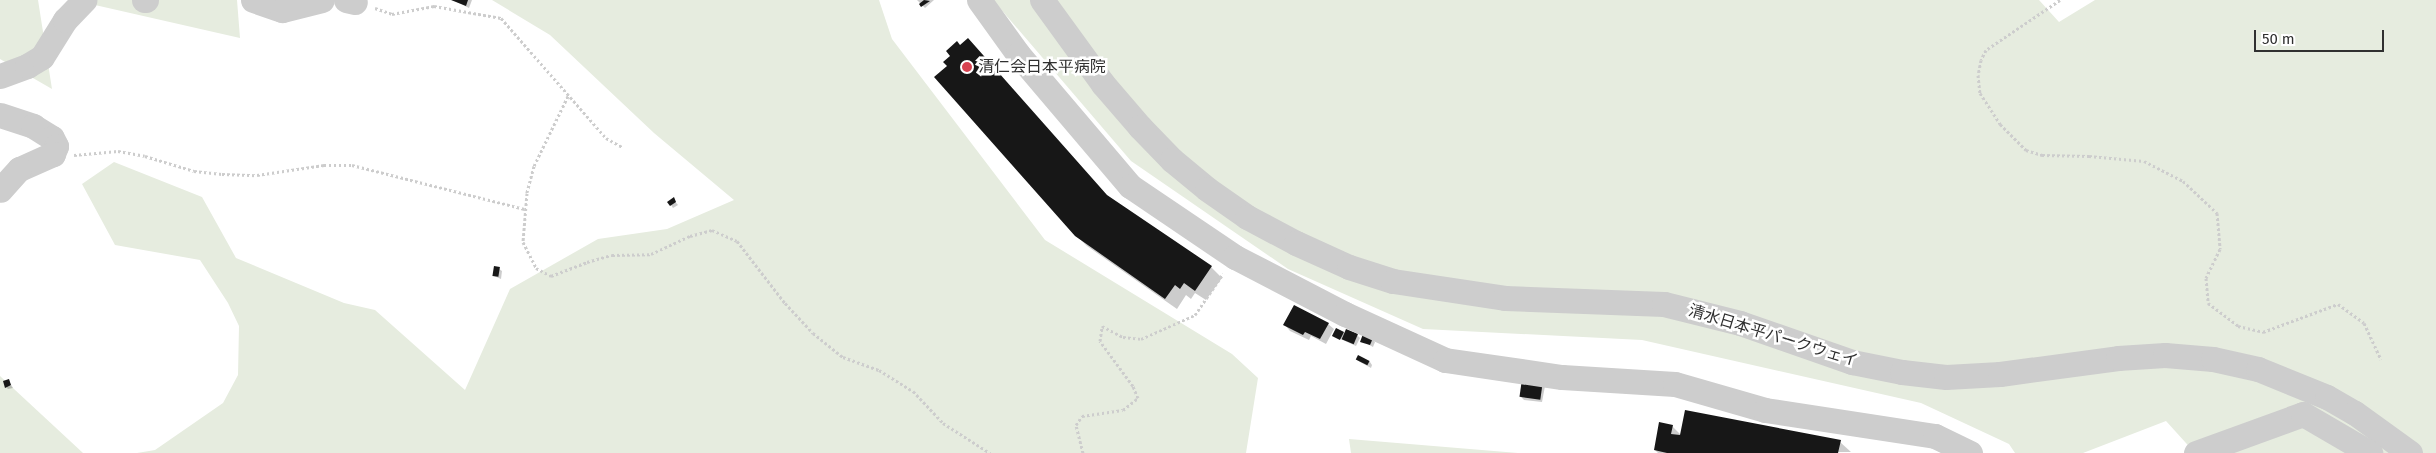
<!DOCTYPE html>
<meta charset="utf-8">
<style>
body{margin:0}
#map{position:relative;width:2436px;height:453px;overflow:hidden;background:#fff;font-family:"Fira Sans","Noto Sans JP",sans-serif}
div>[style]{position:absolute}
.green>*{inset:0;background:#e6ecdf}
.shadow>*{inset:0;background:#0003}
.building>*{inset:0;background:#171717;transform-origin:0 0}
.path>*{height:3px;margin-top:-1.5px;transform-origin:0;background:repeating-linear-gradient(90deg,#cdcdcd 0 2.5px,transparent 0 5px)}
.minor>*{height:25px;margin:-12.5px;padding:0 12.5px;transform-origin:12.5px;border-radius:12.5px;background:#cdcdcd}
.dots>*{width:14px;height:14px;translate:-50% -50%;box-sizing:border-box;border:2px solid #fff;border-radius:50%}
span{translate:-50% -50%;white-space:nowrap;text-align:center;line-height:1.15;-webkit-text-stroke:5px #fff;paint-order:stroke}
.poi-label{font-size:16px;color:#303030}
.left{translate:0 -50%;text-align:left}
.street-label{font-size:16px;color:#303030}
.scale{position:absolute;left:2254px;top:30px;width:130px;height:22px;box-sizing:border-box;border:2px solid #303030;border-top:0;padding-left:6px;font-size:15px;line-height:18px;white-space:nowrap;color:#303030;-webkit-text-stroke:4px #fff;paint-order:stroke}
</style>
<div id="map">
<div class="green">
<i style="clip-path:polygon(0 0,38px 0,52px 89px,0 59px)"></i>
<i style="clip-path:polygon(76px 0,237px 0,240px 38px,95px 5px)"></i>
<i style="clip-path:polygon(492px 0,879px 0,892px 39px,1045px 240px,1232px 354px,1258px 378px,1246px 453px,137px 453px,155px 450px,223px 403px,238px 375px,239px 326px,228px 303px,200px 260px,115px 245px,82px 184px,114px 162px,202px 197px,236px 258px,344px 303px,375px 310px,465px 390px,510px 289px,598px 239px,667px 229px,734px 200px,654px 133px,550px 35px)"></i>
<i style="clip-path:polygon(993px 0,2039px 0,2059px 22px,2095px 0,2436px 0,2436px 453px,2195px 453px,2166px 421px,2083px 453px,2015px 453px,2009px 444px,1921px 403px,1642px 340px,1423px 329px,1288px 269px,1131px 161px)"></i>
<i style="clip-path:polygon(0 376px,83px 453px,0 453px)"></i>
<i style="clip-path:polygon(1349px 439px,1518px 453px,1351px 453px)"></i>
</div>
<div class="shadow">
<i style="clip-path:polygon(453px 0,472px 0,469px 8px)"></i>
<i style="clip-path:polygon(917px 0,934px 0,925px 8px)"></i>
<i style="clip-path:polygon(673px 199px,678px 205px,673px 208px,669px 202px)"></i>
<i style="clip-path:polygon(1109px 199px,1211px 267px,1222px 278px,1206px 300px,1195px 293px,1191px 299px,1186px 295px,1177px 309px,1087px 246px,1076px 235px)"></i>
<i style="clip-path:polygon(499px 269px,502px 271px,501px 279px,494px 276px)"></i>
<i style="clip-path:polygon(1328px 324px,1334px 329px,1326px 344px,1311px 336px,1309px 340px,1290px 331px,1285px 325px)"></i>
<i style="clip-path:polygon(1343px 333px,1357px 335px,1360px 338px,1356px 346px,1334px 336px)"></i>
<i style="clip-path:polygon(1372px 339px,1375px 342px,1373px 347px,1362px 341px)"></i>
<i style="clip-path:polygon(1359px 357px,1370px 362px,1372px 365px,1371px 368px,1360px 362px,1357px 360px)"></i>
<i style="clip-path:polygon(9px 381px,13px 388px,8px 389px,6px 387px)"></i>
<i style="clip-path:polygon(1542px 383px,1545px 386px,1542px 402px,1524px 400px,1521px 397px)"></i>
<i style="clip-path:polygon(1672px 426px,1681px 435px,1840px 442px,1851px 452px,1658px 453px,1655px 450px)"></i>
</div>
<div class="building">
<i style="clip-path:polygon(451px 0,468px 0,466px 6px)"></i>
<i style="clip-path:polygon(924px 0,930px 1px,921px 7px,919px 4px)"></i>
<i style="clip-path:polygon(968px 38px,1107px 195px,1212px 266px,1195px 291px,1184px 283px,1180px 289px,1175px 285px,1165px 299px,1075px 236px,934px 77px,947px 66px,943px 62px,950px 56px,946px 51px,957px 41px,960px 45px)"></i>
<i style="clip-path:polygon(674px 197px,676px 202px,670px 206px,667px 202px)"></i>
<i style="left:494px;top:266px;width:6px;height:10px;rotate:9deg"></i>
<i style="clip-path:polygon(1294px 305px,1329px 323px,1320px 339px,1305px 332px,1303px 335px,1283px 325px)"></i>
<i style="left:1336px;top:328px;width:9px;height:9px;rotate:27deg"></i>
<i style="left:1346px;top:329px;width:13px;height:11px;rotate:23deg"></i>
<i style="clip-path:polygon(1363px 334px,1373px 338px,1370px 345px,1360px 342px)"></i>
<i style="left:1358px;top:355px;width:13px;height:5px;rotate:27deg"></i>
<i style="clip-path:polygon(9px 379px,11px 385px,5px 388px,3px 381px)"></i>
<i style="left:1522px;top:379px;width:21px;height:18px;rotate:8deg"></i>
<i style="clip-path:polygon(1685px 410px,1841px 440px,1838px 453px,1667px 453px,1654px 450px,1659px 422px,1673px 425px,1671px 434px,1680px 435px)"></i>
</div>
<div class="path">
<i style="left:2060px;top:0;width:89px;rotate:146deg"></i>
<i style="left:1986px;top:50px;width:11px;rotate:117deg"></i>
<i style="left:1981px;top:60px;width:15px;rotate:101deg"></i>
<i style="left:1978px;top:75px;width:18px;rotate:84deg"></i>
<i style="left:1980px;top:93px;width:37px;rotate:57deg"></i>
<i style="left:2000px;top:124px;width:37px;rotate:45deg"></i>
<i style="left:2026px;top:150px;width:17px;rotate:17deg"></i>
<i style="left:2042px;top:155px;width:47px;rotate:1.2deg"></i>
<i style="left:2089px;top:156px;width:55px;rotate:5.2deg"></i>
<i style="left:2144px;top:161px;width:44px;rotate:27.1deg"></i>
<i style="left:2183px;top:181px;width:47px;rotate:43.3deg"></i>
<i style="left:2217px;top:213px;width:36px;rotate:85deg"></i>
<i style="left:2220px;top:249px;width:32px;rotate:116deg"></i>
<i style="left:2206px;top:278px;width:25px;rotate:85deg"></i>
<i style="left:2208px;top:303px;width:38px;rotate:37deg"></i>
<i style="left:2238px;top:326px;width:26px;rotate:13deg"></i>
<i style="left:2263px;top:332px;width:80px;rotate:-20.5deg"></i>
<i style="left:2338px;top:304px;width:32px;rotate:36deg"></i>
<i style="left:2364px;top:323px;width:40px;rotate:65deg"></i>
<i style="left:375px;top:8px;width:18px;rotate:19deg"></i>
<i style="left:392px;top:14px;width:43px;rotate:-10.8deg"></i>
<i style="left:434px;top:6px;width:68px;rotate:10.2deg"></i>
<i style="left:501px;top:18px;width:159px;rotate:48.8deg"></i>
<i style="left:606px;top:138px;width:18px;rotate:29deg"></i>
<i style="left:568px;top:96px;width:78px;rotate:115.9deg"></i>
<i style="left:534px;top:166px;width:28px;rotate:105deg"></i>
<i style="left:527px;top:193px;width:49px;rotate:94.7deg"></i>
<i style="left:523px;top:242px;width:29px;rotate:63deg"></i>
<i style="left:536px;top:268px;width:17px;rotate:28deg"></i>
<i style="left:551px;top:276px;width:39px;rotate:-21deg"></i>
<i style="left:587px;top:262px;width:26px;rotate:-16deg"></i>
<i style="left:612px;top:255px;width:39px;rotate:-1deg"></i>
<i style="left:651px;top:254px;width:43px;rotate:-24.8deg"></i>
<i style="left:690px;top:236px;width:23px;rotate:-15deg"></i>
<i style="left:712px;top:230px;width:27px;rotate:24deg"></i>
<i style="left:737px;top:241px;width:78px;rotate:52.3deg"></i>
<i style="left:785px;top:303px;width:41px;rotate:47deg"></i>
<i style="left:813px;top:333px;width:38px;rotate:39deg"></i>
<i style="left:843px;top:357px;width:38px;rotate:20deg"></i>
<i style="left:879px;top:370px;width:40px;rotate:32deg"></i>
<i style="left:913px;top:391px;width:44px;rotate:46.8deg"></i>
<i style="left:943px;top:423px;width:56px;rotate:32.6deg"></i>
<i style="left:74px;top:155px;width:44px;rotate:-5.2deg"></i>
<i style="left:118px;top:151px;width:27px;rotate:10deg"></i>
<i style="left:145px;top:156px;width:51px;rotate:17deg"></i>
<i style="left:194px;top:171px;width:28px;rotate:6deg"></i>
<i style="left:222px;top:174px;width:35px;rotate:2deg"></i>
<i style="left:257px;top:175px;width:68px;rotate:-8.5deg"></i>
<i style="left:324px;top:165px;width:28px"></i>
<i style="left:352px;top:165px;width:179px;rotate:14.3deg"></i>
<i style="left:1083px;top:453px;width:29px;rotate:-104deg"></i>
<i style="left:1076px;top:425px;width:11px;rotate:-56deg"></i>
<i style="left:1082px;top:416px;width:41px;rotate:-8.3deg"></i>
<i style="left:1123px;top:410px;width:19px;rotate:-39deg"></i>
<i style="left:1138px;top:398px;width:13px;rotate:-113deg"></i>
<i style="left:1133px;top:386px;width:56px;rotate:-126.3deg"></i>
<i style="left:1100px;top:341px;width:15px;rotate:-82deg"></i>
<i style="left:1102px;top:326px;width:24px;rotate:28deg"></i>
<i style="left:1123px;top:337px;width:18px;rotate:6deg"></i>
<i style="left:1141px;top:339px;width:59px;rotate:-24deg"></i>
<i style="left:1195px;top:315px;width:50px;rotate:-55.7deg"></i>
</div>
<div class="minor">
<i style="left:144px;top:0;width:2px"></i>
<i style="left:253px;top:0;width:31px;rotate:19deg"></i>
<i style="left:282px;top:10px;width:41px;rotate:-14deg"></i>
<i style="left:346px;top:0;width:9px;rotate:13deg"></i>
<i style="left:979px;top:0;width:67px;rotate:54.2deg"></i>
<i style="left:1018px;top:54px;width:173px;rotate:49.7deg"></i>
<i style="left:1130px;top:186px;width:127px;rotate:34.1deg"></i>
<i style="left:1235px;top:257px;width:124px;rotate:27.4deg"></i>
<i style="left:1345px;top:314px;width:110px;rotate:24.7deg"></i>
<i style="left:1445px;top:360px;width:118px;rotate:8.3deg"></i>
<i style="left:1562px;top:377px;width:113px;rotate:3.5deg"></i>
<i style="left:1675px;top:384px;width:94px;rotate:16.1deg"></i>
<i style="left:1765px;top:410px;width:172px;rotate:8.7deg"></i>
<i style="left:1935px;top:436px;width:39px;rotate:26deg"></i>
<i style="left:1042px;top:0;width:104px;rotate:54deg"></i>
<i style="left:1103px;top:84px;width:57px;rotate:49.3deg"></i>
<i style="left:1140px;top:127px;width:46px;rotate:45.9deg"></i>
<i style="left:1172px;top:160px;width:45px;rotate:39.6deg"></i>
<i style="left:1207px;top:189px;width:49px;rotate:35deg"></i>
<i style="left:1247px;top:217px;width:55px;rotate:28deg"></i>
<i style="left:1296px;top:243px;width:58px;rotate:24.4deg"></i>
<i style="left:1349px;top:267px;width:46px;rotate:17.7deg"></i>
<i style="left:1393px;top:281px;width:113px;rotate:8.6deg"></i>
<i style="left:1505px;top:298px;width:159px;rotate:2.2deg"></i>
<i style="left:1664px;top:304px;width:78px;rotate:14deg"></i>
<i style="left:1740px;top:323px;width:119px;rotate:19.2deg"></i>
<i style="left:1852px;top:362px;width:51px;rotate:11.3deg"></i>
<i style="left:1902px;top:372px;width:44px;rotate:6.5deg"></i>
<i style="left:1946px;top:377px;width:54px;rotate:-3.2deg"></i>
<i style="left:2000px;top:374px;width:119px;rotate:-7.7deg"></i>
<i style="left:2118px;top:358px;width:47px;rotate:-3.7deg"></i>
<i style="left:2165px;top:355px;width:48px;rotate:4.8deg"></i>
<i style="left:2213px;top:359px;width:46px;rotate:12.5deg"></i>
<i style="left:2258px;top:369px;width:74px;rotate:22.1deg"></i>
<i style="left:2327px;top:397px;width:32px;rotate:30deg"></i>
<i style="left:2355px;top:413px;width:68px;rotate:36deg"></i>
<i style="left:0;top:76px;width:29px;rotate:-20deg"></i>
<i style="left:27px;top:66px;width:17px;rotate:-31deg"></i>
<i style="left:42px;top:57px;width:44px;rotate:-58.1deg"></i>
<i style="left:65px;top:20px;width:28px;rotate:-46deg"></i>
<i style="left:0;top:115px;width:35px;rotate:18deg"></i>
<i style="left:33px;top:126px;width:22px;rotate:32deg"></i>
<i style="left:52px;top:138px;width:9px;rotate:63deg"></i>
<i style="left:56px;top:146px;width:9px;rotate:111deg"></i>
<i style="left:53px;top:154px;width:37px;rotate:156deg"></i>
<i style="left:19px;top:169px;width:28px;rotate:132deg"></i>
<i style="left:2196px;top:453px;width:114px;rotate:-20deg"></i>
<i style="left:2303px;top:414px;width:78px;rotate:30.2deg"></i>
</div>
<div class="dots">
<i style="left:967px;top:67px;background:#d74250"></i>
</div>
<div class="poi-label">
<span class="left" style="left:978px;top:67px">清仁会日本平病院</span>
</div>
<div class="street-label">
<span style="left:1773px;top:336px;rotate:17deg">清水日本平パークウェイ</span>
</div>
<div class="scale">50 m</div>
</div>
